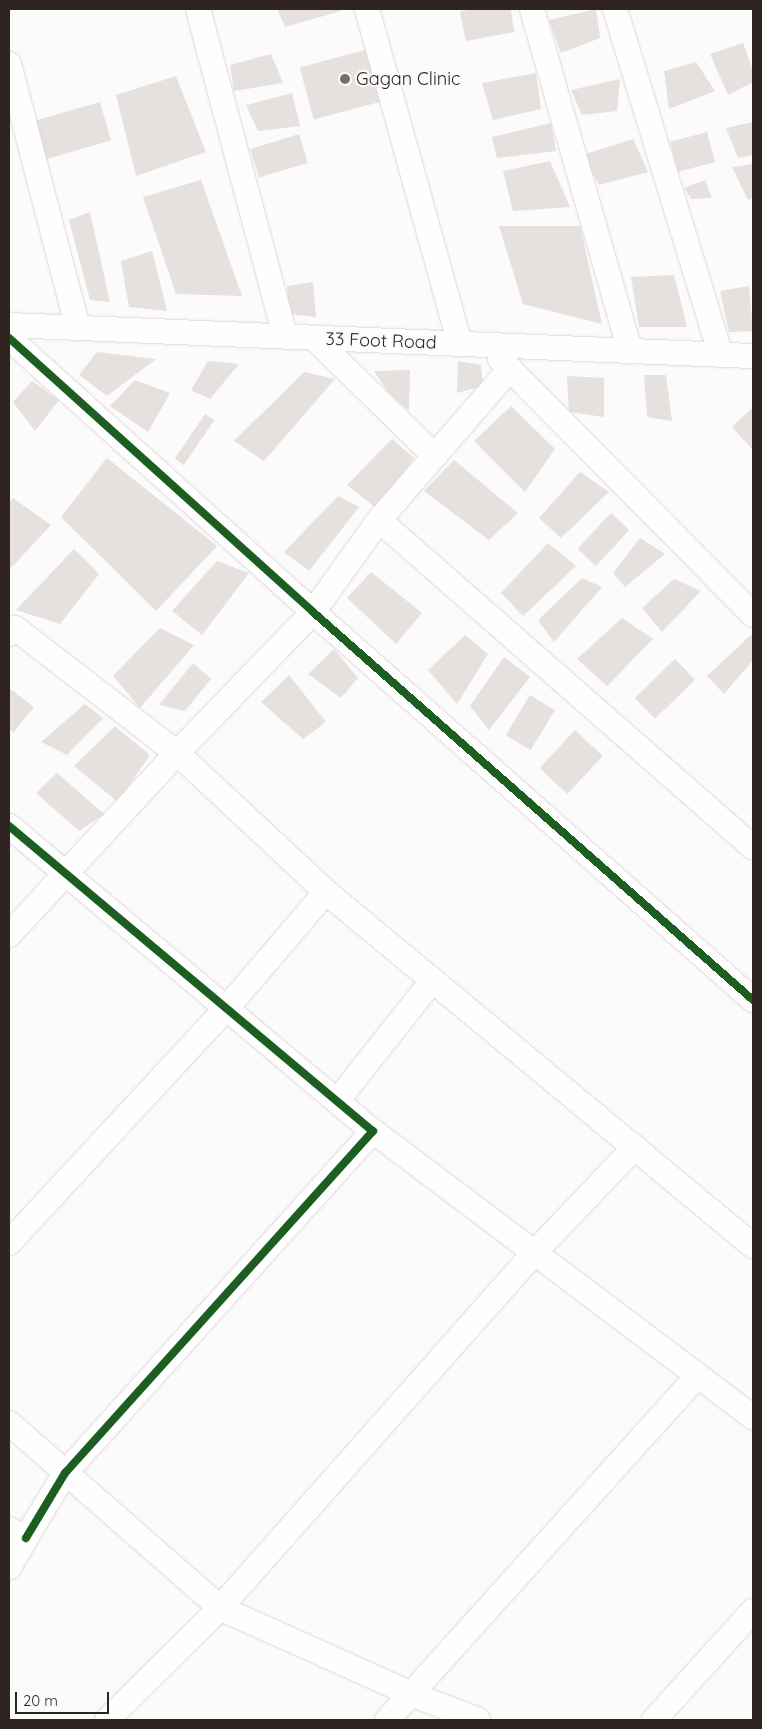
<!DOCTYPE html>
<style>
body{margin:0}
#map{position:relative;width:762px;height:1729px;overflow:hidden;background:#fbfbfb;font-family:Quicksand,sans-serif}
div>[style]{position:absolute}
.building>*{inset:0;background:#e6e0df;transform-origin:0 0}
.roads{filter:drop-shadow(0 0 1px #ded7d7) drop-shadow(0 0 1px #ded7d7)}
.minor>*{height:24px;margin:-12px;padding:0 12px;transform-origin:12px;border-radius:12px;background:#fefefe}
.cycleway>*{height:8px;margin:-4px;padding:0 4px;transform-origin:4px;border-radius:4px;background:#1b5e20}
.dots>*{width:14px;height:14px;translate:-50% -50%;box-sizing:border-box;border:2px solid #fbfbfb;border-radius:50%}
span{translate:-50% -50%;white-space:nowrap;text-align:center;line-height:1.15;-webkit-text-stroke:4.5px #fbfbfb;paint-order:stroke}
.poi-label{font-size:18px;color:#302422}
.left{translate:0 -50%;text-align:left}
.street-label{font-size:18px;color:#302422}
.frame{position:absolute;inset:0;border:10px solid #302422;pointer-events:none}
.scale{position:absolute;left:15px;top:1692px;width:94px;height:22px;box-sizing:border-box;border:2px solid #302422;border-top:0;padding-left:6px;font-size:15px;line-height:18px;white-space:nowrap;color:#302422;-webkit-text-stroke:4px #fbfbfb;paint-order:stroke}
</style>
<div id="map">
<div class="building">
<i style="clip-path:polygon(277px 9px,341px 9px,341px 11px,285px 27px)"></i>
<i style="clip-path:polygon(472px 9px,511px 9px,514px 32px,466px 41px,460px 12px)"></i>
<i style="clip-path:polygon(596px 9px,600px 38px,561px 53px,549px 20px)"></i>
<i style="clip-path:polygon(743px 43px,753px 70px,753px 82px,728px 95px,710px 54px)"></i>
<i style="left:376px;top:47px;width:54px;height:79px;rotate:75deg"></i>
<i style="clip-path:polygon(271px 54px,283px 83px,234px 91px,230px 65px)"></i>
<i style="clip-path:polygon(696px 62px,715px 91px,669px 109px,664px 71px)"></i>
<i style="clip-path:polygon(536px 73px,541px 109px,493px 120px,482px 83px)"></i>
<i style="clip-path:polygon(176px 76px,206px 152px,136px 176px,116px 95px)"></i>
<i style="clip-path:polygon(620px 79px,617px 111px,582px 115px,571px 90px)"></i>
<i style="clip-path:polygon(292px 93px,300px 126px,258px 131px,246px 105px)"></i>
<i style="left:100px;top:102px;width:40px;height:68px;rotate:74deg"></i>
<i style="clip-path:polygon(753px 122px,753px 155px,738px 158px,726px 128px)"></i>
<i style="clip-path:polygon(551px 123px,556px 151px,497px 158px,492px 137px)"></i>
<i style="left:707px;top:132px;width:31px;height:38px;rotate:75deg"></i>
<i style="left:299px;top:134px;width:30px;height:51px;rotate:73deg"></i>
<i style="clip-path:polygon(633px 139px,648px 172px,599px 185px,583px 155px)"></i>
<i style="clip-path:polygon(550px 161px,570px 207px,513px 211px,503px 171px)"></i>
<i style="clip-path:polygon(753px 164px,753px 198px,748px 200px,732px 167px)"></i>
<i style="clip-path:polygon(201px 180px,242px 296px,176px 294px,143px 197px)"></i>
<i style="clip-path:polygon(705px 180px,712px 198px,691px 199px,684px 188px)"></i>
<i style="clip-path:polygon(90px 212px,110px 302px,90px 300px,69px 220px)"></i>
<i style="clip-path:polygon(499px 226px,580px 226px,602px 324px,523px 304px)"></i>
<i style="clip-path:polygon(152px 251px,167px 311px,129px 307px,121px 261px)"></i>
<i style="clip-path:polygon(674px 275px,687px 327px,639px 327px,631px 277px)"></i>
<i style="clip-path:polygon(313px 282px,316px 317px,289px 314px,287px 286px)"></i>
<i style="clip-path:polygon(749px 286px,753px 331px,729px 332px,720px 291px)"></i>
<i style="clip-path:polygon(97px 352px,156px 359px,107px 396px,79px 375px)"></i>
<i style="clip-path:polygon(208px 361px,239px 364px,210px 399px,191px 390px)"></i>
<i style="clip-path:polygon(458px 361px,481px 365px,483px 386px,457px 393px)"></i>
<i style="clip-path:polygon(410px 370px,409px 411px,387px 391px,374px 371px)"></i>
<i style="clip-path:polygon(304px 372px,335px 379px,264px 461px,234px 441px)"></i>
<i style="clip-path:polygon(644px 375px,666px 375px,672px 421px,647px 417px)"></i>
<i style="clip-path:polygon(567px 376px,604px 378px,604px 417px,569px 412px)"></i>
<i style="clip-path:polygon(135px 380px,170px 393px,148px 432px,110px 406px)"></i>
<i style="clip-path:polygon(32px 381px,59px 400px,35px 431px,13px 402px)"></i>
<i style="clip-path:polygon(511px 406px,555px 449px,525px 492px,474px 441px)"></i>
<i style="clip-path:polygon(753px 407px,753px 450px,732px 427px)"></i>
<i style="left:205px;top:414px;width:11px;height:54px;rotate:34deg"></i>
<i style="clip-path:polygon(392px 439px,414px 458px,376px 508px,347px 485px)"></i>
<i style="clip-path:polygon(107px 458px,217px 546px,156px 611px,61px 517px)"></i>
<i style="clip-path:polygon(454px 460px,518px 513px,489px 540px,424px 491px)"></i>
<i style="clip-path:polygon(580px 472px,609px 492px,561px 538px,539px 518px)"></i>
<i style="clip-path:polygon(338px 496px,359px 507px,309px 571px,284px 552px)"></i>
<i style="clip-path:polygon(13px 498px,51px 525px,9px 570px,9px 503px)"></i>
<i style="left:611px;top:513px;width:25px;height:49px;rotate:43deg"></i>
<i style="clip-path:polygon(640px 538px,665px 554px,625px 587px,613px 573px)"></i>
<i style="clip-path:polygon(548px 543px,576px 566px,523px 616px,501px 593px)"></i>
<i style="clip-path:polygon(74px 549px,99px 574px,60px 624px,16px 610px)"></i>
<i style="clip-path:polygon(217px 561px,249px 573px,202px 635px,172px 611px)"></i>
<i style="clip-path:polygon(371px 572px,422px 613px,396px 644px,347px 598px)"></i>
<i style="clip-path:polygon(582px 578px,602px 587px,554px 642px,538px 620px)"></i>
<i style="clip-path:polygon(674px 579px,701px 591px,662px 632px,642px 608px)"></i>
<i style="clip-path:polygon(622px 618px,653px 639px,607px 686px,577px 659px)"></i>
<i style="clip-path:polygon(160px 628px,194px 645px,140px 708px,113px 676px)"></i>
<i style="clip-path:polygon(465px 635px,488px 654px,457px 704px,428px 670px)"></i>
<i style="clip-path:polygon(751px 635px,753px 636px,753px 660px,724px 694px,707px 676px)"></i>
<i style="clip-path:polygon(334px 649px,358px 678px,341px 698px,308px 674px)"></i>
<i style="clip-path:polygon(504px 657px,530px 677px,489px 730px,470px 706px)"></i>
<i style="left:675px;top:659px;width:29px;height:56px;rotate:46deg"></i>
<i style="clip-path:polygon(193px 663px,211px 679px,185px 711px,159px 705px)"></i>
<i style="clip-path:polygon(289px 675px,326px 722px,303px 739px,261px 702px)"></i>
<i style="clip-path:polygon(9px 688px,34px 707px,13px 733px,9px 729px)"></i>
<i style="left:530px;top:695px;width:29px;height:47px;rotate:31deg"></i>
<i style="clip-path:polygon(85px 704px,103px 718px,67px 755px,41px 742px)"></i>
<i style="clip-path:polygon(115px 726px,150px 755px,118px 802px,74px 766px)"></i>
<i style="left:575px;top:730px;width:38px;height:52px;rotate:43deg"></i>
<i style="clip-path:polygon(57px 773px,104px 814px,79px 831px,36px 793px)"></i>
</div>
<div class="roads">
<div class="minor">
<i style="left:198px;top:9px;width:339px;rotate:75.1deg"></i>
<i style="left:367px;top:9px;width:348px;rotate:74.5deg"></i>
<i style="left:532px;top:9px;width:356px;rotate:74deg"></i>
<i style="left:615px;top:9px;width:362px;rotate:73deg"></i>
<i style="left:9px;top:64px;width:273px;rotate:75.4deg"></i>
<i style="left:9px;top:325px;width:745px;rotate:2.39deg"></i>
<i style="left:9px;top:338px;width:409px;rotate:42deg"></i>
<i style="left:313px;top:612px;width:587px;rotate:41.41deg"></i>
<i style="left:314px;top:338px;width:169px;rotate:44.3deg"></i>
<i style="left:500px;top:359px;width:360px;rotate:45.3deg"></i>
<i style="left:379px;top:520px;width:497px;rotate:41.2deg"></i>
<i style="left:9px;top:634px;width:8px;rotate:-45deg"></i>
<i style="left:15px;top:628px;width:205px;rotate:37.7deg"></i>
<i style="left:177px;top:753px;width:204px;rotate:43deg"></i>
<i style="left:326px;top:892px;width:555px;rotate:39.66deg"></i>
<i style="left:9px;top:826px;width:475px;rotate:40deg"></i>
<i style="left:373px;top:1131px;width:460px;rotate:132deg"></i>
<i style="left:65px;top:1473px;width:76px;rotate:121deg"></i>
<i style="left:9px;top:935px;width:248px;rotate:-47.3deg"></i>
<i style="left:177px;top:753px;width:196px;rotate:-46deg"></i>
<i style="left:313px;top:612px;width:113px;rotate:-54.3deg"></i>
<i style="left:379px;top:520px;width:200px;rotate:-49.1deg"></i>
<i style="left:337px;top:1101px;width:154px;rotate:-51.6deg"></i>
<i style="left:373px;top:1131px;width:476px;rotate:37deg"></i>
<i style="left:9px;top:1243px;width:319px;rotate:-47.2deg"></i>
<i style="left:226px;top:1009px;width:154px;rotate:-49.5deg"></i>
<i style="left:9px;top:1423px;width:281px;rotate:41.2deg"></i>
<i style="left:220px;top:1608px;width:209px;rotate:24.2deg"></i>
<i style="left:411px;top:1694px;width:428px;rotate:-48deg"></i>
<i style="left:9px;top:1529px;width:19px;rotate:28deg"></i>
<i style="left:26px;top:1538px;width:34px;rotate:120deg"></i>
<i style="left:107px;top:1720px;width:159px;rotate:-44.7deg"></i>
<i style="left:220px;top:1608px;width:475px;rotate:-48.5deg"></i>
<i style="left:535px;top:1252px;width:145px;rotate:-46.4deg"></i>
<i style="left:387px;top:1720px;width:35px;rotate:-47deg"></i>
<i style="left:411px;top:1694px;width:72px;rotate:21.2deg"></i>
<i style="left:654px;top:1720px;width:147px;rotate:-47.8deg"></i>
</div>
</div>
<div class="cycleway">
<i style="left:9px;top:338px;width:409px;rotate:42deg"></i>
<i style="left:313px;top:612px;width:587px;rotate:41.41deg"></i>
<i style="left:9px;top:826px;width:475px;rotate:40deg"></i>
<i style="left:373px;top:1131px;width:460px;rotate:132deg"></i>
<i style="left:65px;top:1473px;width:76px;rotate:121deg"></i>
</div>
<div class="dots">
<i style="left:345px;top:79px;background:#776f6e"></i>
</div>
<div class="poi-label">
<span class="left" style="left:356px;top:79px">Gagan Clinic</span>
</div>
<div class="street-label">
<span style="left:381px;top:341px;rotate:2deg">33 Foot Road</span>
</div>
<div class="frame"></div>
<div class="scale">20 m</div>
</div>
